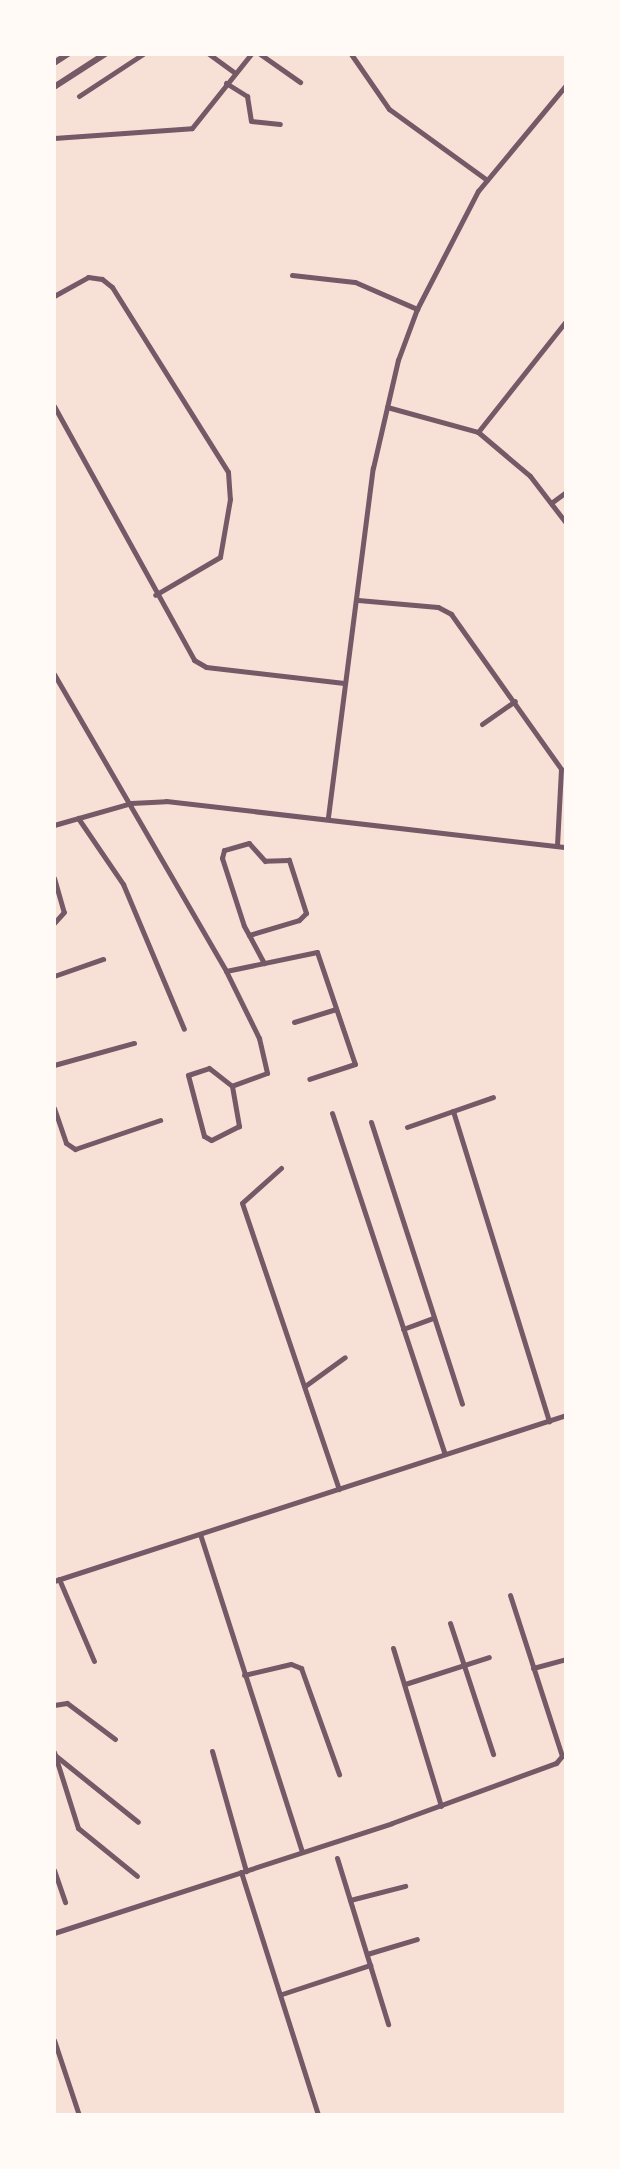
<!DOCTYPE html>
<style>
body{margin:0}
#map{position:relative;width:620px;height:2169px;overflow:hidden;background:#f7e1d7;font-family:Figtree,sans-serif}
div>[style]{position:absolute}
.minor>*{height:5px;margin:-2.5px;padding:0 2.5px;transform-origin:2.5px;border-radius:2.5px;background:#755966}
.tertiary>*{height:6px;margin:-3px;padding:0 3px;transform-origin:3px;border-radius:3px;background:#755966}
span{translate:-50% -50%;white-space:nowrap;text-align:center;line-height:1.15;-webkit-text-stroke:6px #fffaf5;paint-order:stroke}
.frame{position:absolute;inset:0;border:56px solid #fffaf5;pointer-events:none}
</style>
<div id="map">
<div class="minor">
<i style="left:209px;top:54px;width:31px;rotate:36deg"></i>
<i style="left:260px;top:54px;width:49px;rotate:35deg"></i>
<i style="left:351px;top:54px;width:67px;rotate:55.4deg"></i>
<i style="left:389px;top:109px;width:121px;rotate:35.9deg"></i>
<i style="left:226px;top:83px;width:25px;rotate:32deg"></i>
<i style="left:247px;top:96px;width:25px;rotate:81deg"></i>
<i style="left:251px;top:121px;width:29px;rotate:6deg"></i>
<i style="left:79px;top:96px;width:77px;rotate:-33.3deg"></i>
<i style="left:54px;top:138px;width:138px;rotate:-4.1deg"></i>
<i style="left:192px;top:128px;width:95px;rotate:-51.4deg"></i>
<i style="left:292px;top:275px;width:63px;rotate:6.3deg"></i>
<i style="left:355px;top:282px;width:68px;rotate:23.5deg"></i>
<i style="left:54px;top:296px;width:39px;rotate:-29deg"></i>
<i style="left:88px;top:277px;width:14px;rotate:8deg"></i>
<i style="left:102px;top:279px;width:13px;rotate:39deg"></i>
<i style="left:112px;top:287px;width:218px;rotate:57.9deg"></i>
<i style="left:228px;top:472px;width:27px;rotate:86deg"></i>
<i style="left:230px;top:499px;width:59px;rotate:99.8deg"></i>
<i style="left:220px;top:557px;width:75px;rotate:149.7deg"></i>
<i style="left:54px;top:406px;width:290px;rotate:61.1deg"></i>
<i style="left:194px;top:660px;width:14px;rotate:30deg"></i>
<i style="left:206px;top:667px;width:139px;rotate:6.6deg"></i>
<i style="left:387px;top:407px;width:94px;rotate:15.4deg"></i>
<i style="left:478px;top:432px;width:68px;rotate:40.2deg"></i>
<i style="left:530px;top:476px;width:59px;rotate:52.5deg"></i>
<i style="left:478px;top:432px;width:142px;rotate:-51.6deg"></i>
<i style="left:551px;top:503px;width:19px;rotate:-36deg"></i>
<i style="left:358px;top:600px;width:80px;rotate:5deg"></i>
<i style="left:438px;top:607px;width:15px;rotate:28deg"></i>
<i style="left:451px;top:614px;width:190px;rotate:54.6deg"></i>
<i style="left:561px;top:769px;width:77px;rotate:93deg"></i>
<i style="left:54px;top:674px;width:343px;rotate:59.9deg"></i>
<i style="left:226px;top:971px;width:75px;rotate:63.8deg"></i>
<i style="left:259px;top:1038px;width:36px;rotate:77deg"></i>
<i style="left:267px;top:1073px;width:37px;rotate:160deg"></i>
<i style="left:482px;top:724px;width:40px;rotate:-34.9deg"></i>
<i style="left:328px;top:817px;width:352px;rotate:-82.7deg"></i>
<i style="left:373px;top:468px;width:111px;rotate:-77deg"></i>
<i style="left:398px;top:360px;width:54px;rotate:-69.6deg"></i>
<i style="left:417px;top:309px;width:133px;rotate:-62.7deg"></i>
<i style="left:478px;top:191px;width:138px;rotate:-50.3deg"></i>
<i style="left:78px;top:818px;width:80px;rotate:55.7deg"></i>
<i style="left:123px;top:884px;width:157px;rotate:67.2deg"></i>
<i style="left:54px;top:825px;width:80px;rotate:-15.9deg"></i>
<i style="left:131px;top:803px;width:35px;rotate:-3deg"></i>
<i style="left:166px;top:801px;width:403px;rotate:6.6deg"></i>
<i style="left:54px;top:878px;width:35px;rotate:74deg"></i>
<i style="left:64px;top:912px;width:15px;rotate:132deg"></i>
<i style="left:249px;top:935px;width:52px;rotate:-16.7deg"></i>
<i style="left:299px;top:920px;width:10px;rotate:-45deg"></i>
<i style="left:306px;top:913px;width:56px;rotate:-107.8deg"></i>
<i style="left:289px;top:860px;width:24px;rotate:178deg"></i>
<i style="left:265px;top:861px;width:24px;rotate:-132deg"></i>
<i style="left:249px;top:843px;width:26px;rotate:164deg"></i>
<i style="left:224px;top:850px;width:8px;rotate:104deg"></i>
<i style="left:222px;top:858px;width:71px;rotate:72.1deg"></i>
<i style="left:244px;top:926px;width:10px;rotate:61deg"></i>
<i style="left:249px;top:935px;width:32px;rotate:62deg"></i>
<i style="left:226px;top:971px;width:93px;rotate:-11.8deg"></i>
<i style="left:317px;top:952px;width:118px;rotate:71.3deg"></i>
<i style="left:355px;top:1064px;width:48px;rotate:161.9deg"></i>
<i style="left:54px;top:976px;width:52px;rotate:-19.1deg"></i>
<i style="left:294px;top:1022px;width:44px;rotate:-17.2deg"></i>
<i style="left:54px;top:1065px;width:83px;rotate:-15.4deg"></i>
<i style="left:209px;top:1068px;width:29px;rotate:38deg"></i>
<i style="left:232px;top:1086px;width:41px;rotate:80.1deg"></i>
<i style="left:239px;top:1126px;width:31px;rotate:153deg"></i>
<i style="left:211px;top:1140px;width:8px;rotate:-150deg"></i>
<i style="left:204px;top:1136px;width:63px;rotate:-104.7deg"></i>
<i style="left:188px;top:1075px;width:22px;rotate:-18deg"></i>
<i style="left:54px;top:1108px;width:37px;rotate:71deg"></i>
<i style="left:66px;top:1143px;width:11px;rotate:34deg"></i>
<i style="left:75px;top:1149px;width:90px;rotate:-18.8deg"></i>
<i style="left:453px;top:1111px;width:325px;rotate:72.8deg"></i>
<i style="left:332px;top:1113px;width:359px;rotate:71.7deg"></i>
<i style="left:371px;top:1122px;width:296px;rotate:72.1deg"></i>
<i style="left:407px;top:1127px;width:91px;rotate:-19.2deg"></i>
<i style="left:281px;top:1168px;width:52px;rotate:138.1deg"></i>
<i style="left:242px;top:1203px;width:302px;rotate:71.3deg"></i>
<i style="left:403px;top:1329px;width:33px;rotate:-20deg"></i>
<i style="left:305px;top:1386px;width:49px;rotate:-35.9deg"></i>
<i style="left:200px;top:1534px;width:334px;rotate:72.2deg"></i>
<i style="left:59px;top:1579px;width:89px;rotate:66.9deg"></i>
<i style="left:54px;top:1581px;width:538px;rotate:-17.96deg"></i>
<i style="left:450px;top:1623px;width:138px;rotate:71.8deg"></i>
<i style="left:393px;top:1648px;width:165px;rotate:73.1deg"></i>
<i style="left:533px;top:1668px;width:34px;rotate:-15deg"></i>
<i style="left:244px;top:1675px;width:48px;rotate:-13.2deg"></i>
<i style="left:291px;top:1664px;width:11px;rotate:22deg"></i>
<i style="left:301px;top:1668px;width:113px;rotate:70.3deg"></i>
<i style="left:405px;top:1684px;width:88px;rotate:-17.8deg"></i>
<i style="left:54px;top:1705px;width:13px;rotate:-9deg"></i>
<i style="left:67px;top:1703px;width:60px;rotate:36.9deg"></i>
<i style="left:212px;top:1751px;width:125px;rotate:74.2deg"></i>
<i style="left:54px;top:1752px;width:80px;rotate:72.5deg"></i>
<i style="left:78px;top:1828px;width:76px;rotate:39.1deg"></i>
<i style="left:56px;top:1756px;width:105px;rotate:38.8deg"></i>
<i style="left:337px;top:1858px;width:174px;rotate:72.9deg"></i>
<i style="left:54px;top:1870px;width:34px;rotate:71deg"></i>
<i style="left:241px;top:1872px;width:255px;rotate:72.4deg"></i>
<i style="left:350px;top:1900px;width:57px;rotate:-14.3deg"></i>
<i style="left:54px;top:1933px;width:355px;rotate:-18deg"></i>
<i style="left:392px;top:1823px;width:175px;rotate:-20.1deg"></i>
<i style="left:556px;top:1763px;width:9px;rotate:-49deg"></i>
<i style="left:562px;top:1756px;width:169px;rotate:-107.9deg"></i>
<i style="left:367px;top:1954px;width:52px;rotate:-16.7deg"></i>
<i style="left:282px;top:1994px;width:93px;rotate:-18.2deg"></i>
<i style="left:54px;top:2040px;width:79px;rotate:71.6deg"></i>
</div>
<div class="tertiary">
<i style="left:54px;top:63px;width:17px;rotate:-33deg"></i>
<i style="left:54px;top:87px;width:61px;rotate:-32.9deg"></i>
</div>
<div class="frame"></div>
</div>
